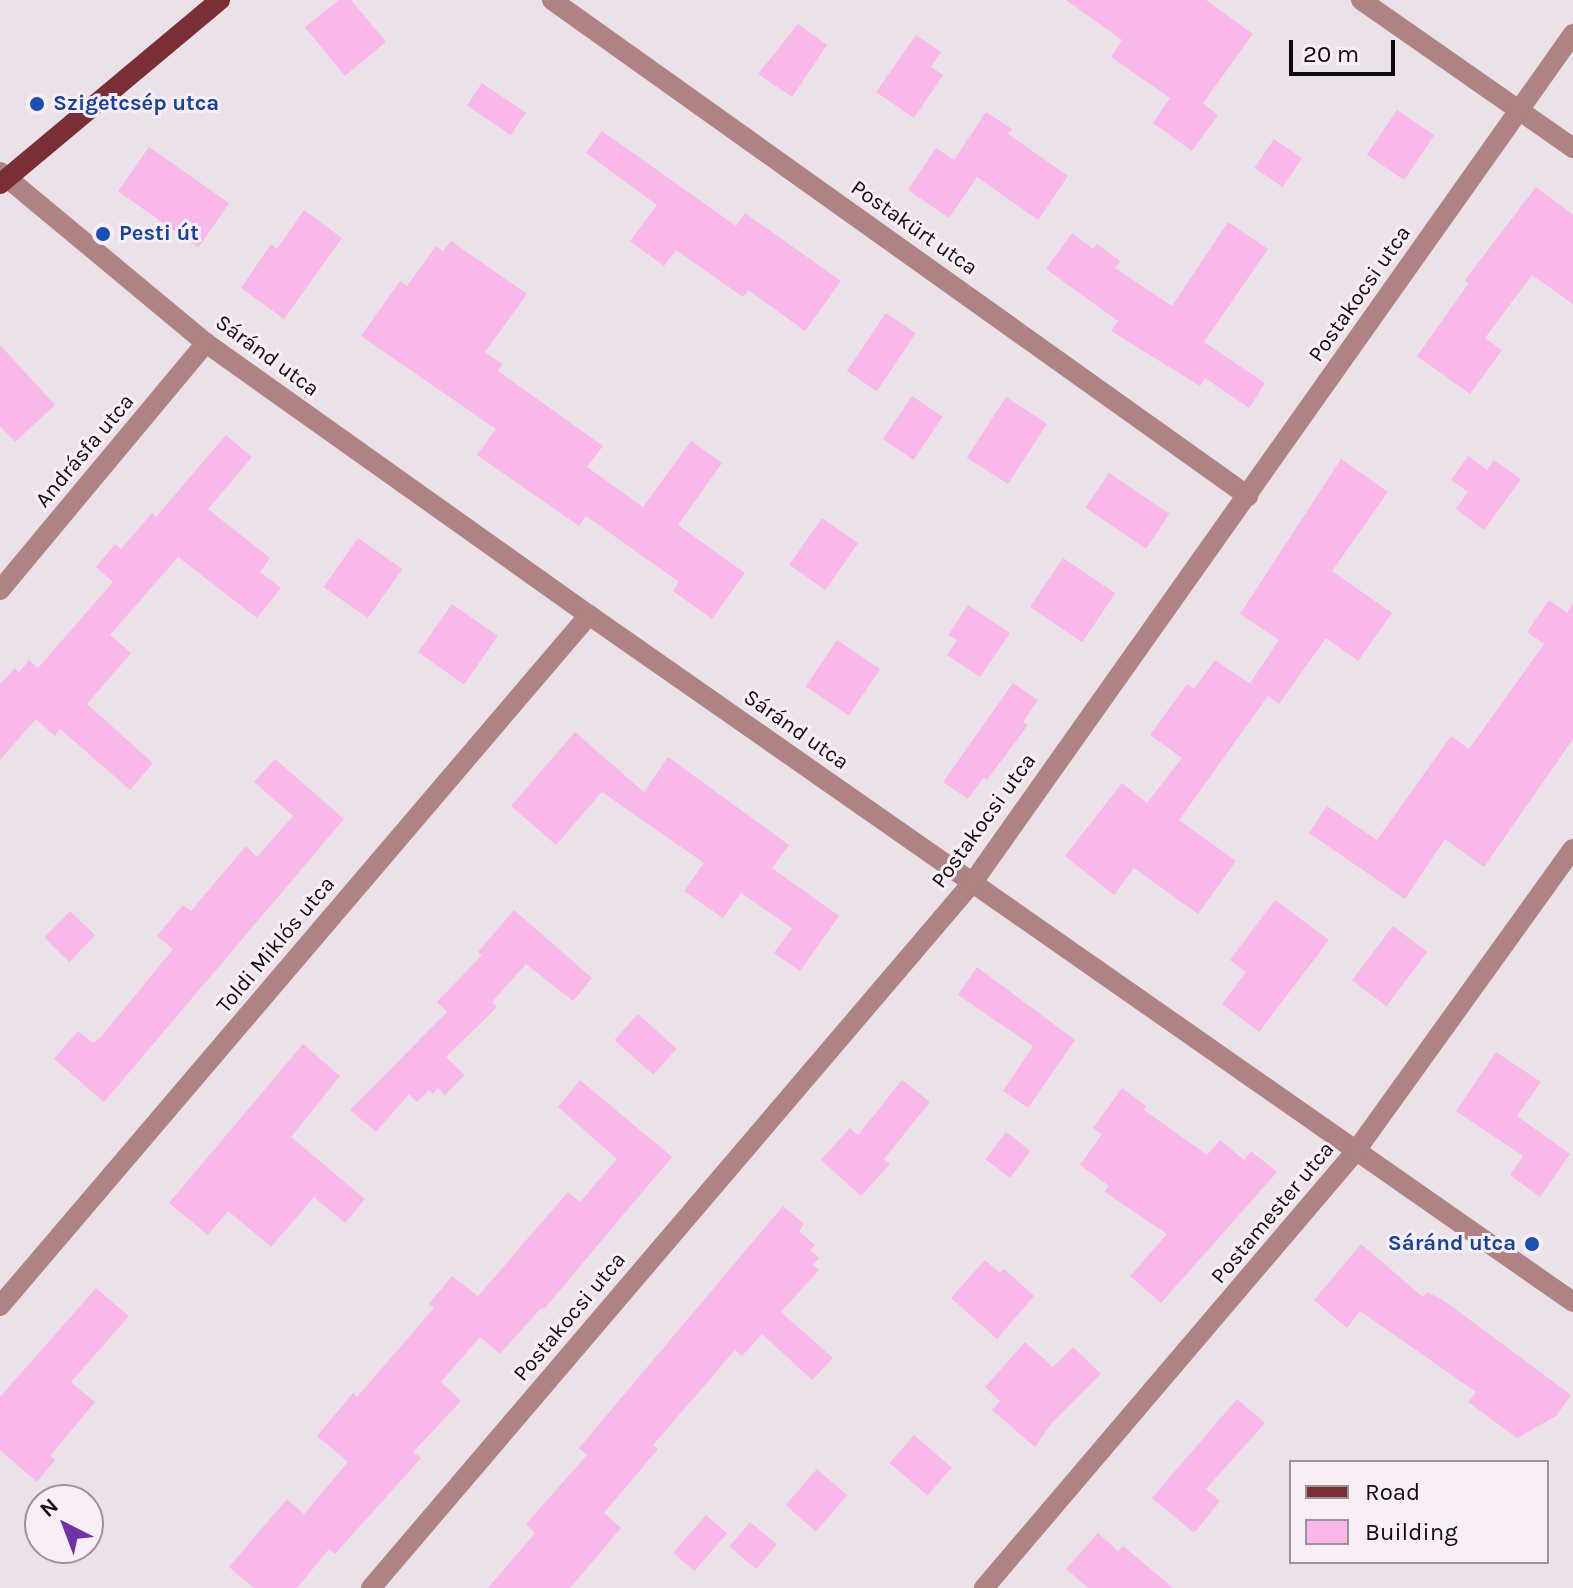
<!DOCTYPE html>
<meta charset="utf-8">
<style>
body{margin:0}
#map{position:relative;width:1573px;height:1588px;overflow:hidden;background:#eae1e9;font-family:Karla,sans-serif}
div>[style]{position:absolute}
.building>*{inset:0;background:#fab8ea;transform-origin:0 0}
.minor>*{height:20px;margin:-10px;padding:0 10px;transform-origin:10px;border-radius:10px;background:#af8283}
.major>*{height:20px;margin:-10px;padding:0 10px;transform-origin:10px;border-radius:10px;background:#7a2e36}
.dots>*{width:22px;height:22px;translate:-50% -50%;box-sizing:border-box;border:4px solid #f7eef6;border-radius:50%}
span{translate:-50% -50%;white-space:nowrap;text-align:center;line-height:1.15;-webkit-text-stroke:6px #f7eef6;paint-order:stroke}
.transit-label{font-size:22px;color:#164399;font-weight:700}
.left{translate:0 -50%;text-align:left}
.right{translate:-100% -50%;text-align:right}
.street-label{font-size:22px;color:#0e0b0e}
.legend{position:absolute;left:1289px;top:1460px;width:260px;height:104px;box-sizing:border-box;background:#f7eef6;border:2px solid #9a9399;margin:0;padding:10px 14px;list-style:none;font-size:24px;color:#0e0b0e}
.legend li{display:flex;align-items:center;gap:16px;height:40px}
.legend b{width:40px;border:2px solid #9a9399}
.north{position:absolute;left:24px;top:1484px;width:80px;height:80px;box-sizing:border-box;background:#f7eef6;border:2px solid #9a9399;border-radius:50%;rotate:318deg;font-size:22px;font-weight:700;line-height:32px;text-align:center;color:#0e0b0e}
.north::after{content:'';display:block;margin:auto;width:28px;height:36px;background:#7032a7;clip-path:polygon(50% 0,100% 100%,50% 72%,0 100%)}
.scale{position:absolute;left:1289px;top:40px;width:106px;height:36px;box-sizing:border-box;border:4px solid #0e0b0e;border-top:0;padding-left:10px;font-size:24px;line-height:28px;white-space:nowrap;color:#0e0b0e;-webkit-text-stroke:6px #f7eef6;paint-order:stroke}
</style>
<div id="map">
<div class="building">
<i style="clip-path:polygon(339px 0,351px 0,386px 42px,345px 76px,305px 27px)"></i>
<i style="clip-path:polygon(1066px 0,1206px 0,1253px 34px,1203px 103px,1218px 115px,1192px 151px,1153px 123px,1170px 98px,1111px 57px,1122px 40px)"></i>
<i style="clip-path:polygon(798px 24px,827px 45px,792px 97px,758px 74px)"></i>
<i style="clip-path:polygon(916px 35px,941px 52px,931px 67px,943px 75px,914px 118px,876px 92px)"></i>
<i style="left:482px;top:83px;width:53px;height:27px;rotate:34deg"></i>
<i style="left:1397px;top:110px;width:45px;height:54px;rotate:34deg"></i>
<i style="clip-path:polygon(986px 112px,1012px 129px,1008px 134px,1068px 176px,1038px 220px,977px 177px,949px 218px,908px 190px,936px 148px,954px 160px)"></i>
<i style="clip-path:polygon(602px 131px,736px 226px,745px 213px,841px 281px,805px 331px,748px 290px,743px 297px,676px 250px,664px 266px,630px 241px,657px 205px,586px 153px)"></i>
<i style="left:1274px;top:139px;width:34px;height:35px;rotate:34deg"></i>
<i style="left:149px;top:147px;width:98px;height:54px;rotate:35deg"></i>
<i style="clip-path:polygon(1536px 187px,1573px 215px,1573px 304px,1532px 275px,1485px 338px,1502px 350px,1470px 394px,1417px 356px,1469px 283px,1465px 280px)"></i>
<i style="clip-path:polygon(304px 210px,342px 238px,284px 319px,241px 288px,271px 244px,277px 249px)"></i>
<i style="clip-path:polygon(1228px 222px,1268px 249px,1204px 342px,1265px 383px,1249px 408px,1205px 378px,1200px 386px,1111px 331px,1118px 321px,1046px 269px,1072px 233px,1093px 249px,1097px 244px,1120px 261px,1115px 268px,1172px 306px)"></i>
<i style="clip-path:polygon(451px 241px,527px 294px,485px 352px,502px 364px,498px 371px,603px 446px,587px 467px,643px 507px,691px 441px,722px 463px,678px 525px,745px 573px,712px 619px,673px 591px,679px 582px,586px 516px,579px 526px,477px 455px,496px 429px,361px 336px,400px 281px,407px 286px,436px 246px,443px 251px)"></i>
<i style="left:886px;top:313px;width:36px;height:70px;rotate:34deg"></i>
<i style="clip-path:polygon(0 345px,55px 405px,15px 442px,0 426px)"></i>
<i style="left:912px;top:396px;width:37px;height:52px;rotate:34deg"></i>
<i style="left:1006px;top:397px;width:49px;height:72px;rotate:33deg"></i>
<i style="clip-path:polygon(226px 435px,252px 457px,208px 509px,270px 558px,260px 572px,281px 588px,257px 618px,178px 557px,110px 635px,131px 653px,87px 704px,153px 763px,130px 790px,60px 729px,55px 736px,36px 719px,0 760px,0 684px,15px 668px,19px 672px,29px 660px,38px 668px,113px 582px,96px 567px,115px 544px,121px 549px,152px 513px,156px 517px)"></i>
<i style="clip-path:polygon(1468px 456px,1487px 470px,1494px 460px,1521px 479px,1484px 530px,1456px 509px,1468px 492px,1451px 480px)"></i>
<i style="clip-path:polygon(1341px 459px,1388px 492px,1332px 571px,1392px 613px,1358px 661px,1326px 638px,1279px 704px,1268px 696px,1179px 820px,1236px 861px,1198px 914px,1134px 868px,1114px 895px,1065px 856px,1122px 783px,1147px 803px,1182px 758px,1150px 735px,1187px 684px,1194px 689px,1215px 660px,1267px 695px,1250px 683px,1279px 640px,1240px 614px)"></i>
<i style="left:1109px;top:473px;width:73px;height:42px;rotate:34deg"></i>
<i style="left:822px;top:518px;width:44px;height:57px;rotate:35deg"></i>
<i style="left:358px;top:538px;width:54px;height:60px;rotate:35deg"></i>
<i style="left:1063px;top:558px;width:63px;height:59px;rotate:34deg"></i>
<i style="clip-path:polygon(1549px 600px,1567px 613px,1573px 604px,1573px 739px,1484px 867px,1445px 839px,1405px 899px,1309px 833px,1327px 806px,1377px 840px,1451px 736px,1469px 749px,1544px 644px,1527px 632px)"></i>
<i style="left:452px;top:604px;width:56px;height:59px;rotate:35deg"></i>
<i style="clip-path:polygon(968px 605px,1010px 633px,980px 677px,947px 655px,957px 640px,948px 635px)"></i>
<i style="left:837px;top:640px;width:52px;height:56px;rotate:34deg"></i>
<i style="clip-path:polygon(1013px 683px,1038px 700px,1023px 722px,1028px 725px,987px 780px,983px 778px,968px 799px,943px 782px)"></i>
<i style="clip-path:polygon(575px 732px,644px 792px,668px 757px,789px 845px,772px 868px,839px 916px,800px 971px,774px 953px,792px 928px,741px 893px,723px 918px,684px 891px,704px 863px,602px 792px,556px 845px,511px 806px)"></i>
<i style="clip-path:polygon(275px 759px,344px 819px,104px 1102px,54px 1059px,78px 1031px,93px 1043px,101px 1037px,173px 949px,157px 936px,183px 905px,191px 911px,246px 846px,257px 857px,293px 816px,254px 782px)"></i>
<i style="clip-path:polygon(1275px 900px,1329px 940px,1259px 1032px,1222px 1004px,1246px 972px,1230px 960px)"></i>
<i style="clip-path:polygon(514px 910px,592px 978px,573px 1001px,526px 964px,492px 1002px,497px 1007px,446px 1057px,465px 1075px,445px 1095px,438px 1088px,433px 1094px,429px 1090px,417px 1102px,409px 1094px,376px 1132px,350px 1110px,447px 1012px,437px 1002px,482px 955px,478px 952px)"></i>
<i style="left:70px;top:911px;width:35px;height:37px;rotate:44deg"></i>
<i style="left:1393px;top:926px;width:43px;height:68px;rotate:37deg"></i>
<i style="clip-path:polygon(977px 967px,1075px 1040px,1028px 1108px,1003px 1091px,1033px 1046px,958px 995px)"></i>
<i style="left:638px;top:1014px;width:52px;height:35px;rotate:42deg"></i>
<i style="clip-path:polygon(303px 1044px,340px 1076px,291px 1137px,365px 1199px,345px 1223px,314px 1197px,271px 1247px,228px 1211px,208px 1235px,169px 1203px)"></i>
<i style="clip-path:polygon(1496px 1052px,1541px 1082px,1517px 1116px,1570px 1154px,1540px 1197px,1510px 1175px,1523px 1156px,1456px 1111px)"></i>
<i style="clip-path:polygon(580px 1080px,672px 1157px,544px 1309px,542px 1307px,500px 1354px,480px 1337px,441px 1382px,461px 1401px,413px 1452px,421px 1458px,335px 1554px,329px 1549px,297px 1588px,254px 1588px,229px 1567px,287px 1499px,304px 1514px,348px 1462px,317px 1436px,353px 1393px,357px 1397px,434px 1308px,429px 1304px,452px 1276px,478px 1296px,568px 1192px,580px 1202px,617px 1159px,558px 1107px)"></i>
<i style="clip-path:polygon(902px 1080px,930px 1102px,884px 1159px,890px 1164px,861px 1196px,821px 1160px,850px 1128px,858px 1135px)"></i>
<i style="clip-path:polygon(1122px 1088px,1146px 1106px,1144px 1110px,1207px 1155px,1220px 1140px,1244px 1160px,1251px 1151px,1277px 1172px,1161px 1303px,1130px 1276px,1167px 1234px,1105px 1192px,1109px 1186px,1080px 1165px,1102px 1134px,1093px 1128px)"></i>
<i style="left:1006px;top:1132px;width:31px;height:34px;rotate:37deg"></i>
<i style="clip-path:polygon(783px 1206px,804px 1224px,799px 1231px,815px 1245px,810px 1250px,819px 1258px,813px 1265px,819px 1270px,781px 1312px,833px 1358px,812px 1380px,762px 1334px,742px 1356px,735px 1350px,653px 1445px,658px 1449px,604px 1513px,621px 1528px,570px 1588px,488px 1588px,535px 1533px,526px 1524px,587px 1455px,579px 1448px)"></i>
<i style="clip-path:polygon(1361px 1244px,1423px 1297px,1427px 1292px,1443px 1300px,1571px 1395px,1556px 1416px,1517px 1438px,1468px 1402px,1476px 1392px,1360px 1311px,1347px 1328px,1314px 1300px)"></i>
<i style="clip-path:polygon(985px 1260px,1000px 1273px,1004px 1269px,1034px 1296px,997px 1339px,951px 1298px)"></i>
<i style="clip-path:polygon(96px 1288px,129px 1316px,71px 1382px,95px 1402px,50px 1456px,55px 1460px,37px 1482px,0 1450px,0 1397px)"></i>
<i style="clip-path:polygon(1025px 1342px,1053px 1367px,1073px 1347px,1101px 1374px,1051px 1424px,1035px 1447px,992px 1410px,1000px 1401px,985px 1387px)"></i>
<i style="clip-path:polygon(1237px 1399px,1265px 1423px,1206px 1489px,1220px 1501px,1194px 1533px,1152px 1498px)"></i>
<i style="left:914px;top:1435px;width:50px;height:37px;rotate:41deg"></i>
<i style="left:817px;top:1469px;width:40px;height:48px;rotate:41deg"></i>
<i style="left:706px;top:1515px;width:28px;height:50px;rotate:41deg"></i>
<i style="left:750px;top:1522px;width:35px;height:32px;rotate:40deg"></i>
<i style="clip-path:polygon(1098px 1533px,1118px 1551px,1123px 1546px,1173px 1588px,1088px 1588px,1066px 1569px)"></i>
</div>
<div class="minor">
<i style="left:552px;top:0;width:855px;rotate:35.48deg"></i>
<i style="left:1361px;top:0;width:259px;rotate:34.9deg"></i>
<i style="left:0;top:172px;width:268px;rotate:39.7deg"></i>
<i style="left:206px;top:343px;width:470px;rotate:35.4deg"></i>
<i style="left:589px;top:615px;width:1200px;rotate:34.92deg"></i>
<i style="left:0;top:590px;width:322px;rotate:-50.2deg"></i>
<i style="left:0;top:1306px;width:908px;rotate:-49.56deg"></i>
<i style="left:371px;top:1588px;width:928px;rotate:-49.55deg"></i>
<i style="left:973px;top:882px;width:1039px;rotate:-54.72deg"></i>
<i style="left:984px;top:1588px;width:572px;rotate:-49.6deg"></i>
<i style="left:1355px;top:1152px;width:373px;rotate:-54.3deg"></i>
</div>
<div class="major">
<i style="left:0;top:184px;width:287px;rotate:-39.9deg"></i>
</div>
<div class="dots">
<i style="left:37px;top:104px;background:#1a4fb4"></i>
<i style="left:103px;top:234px;background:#1a4fb4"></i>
<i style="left:1532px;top:1244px;background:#1a4fb4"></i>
</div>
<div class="transit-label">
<span class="left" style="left:53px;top:104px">Szigetcsép utca</span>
<span class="left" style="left:119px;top:234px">Pesti út</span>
<span class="right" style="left:1516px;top:1244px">Sáránd utca</span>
</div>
<div class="street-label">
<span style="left:914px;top:228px;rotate:35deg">Postakürt utca</span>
<span style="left:1360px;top:294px;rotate:-55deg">Postakocsi utca</span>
<span style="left:267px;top:356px;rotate:36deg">Sáránd utca</span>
<span style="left:85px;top:451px;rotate:-50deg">Andrásfa utca</span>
<span style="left:796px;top:730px;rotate:35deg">Sáránd utca</span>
<span style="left:984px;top:821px;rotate:-54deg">Postakocsi utca</span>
<span style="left:276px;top:945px;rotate:-50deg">Toldi Miklós utca</span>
<span style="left:1273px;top:1213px;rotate:-50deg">Postamester utca</span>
<span style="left:570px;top:1317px;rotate:-50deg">Postakocsi utca</span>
</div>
<ul class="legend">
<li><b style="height:10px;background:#7a2e36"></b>Road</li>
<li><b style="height:22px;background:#fab8ea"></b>Building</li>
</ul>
<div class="north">N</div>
<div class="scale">20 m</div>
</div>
